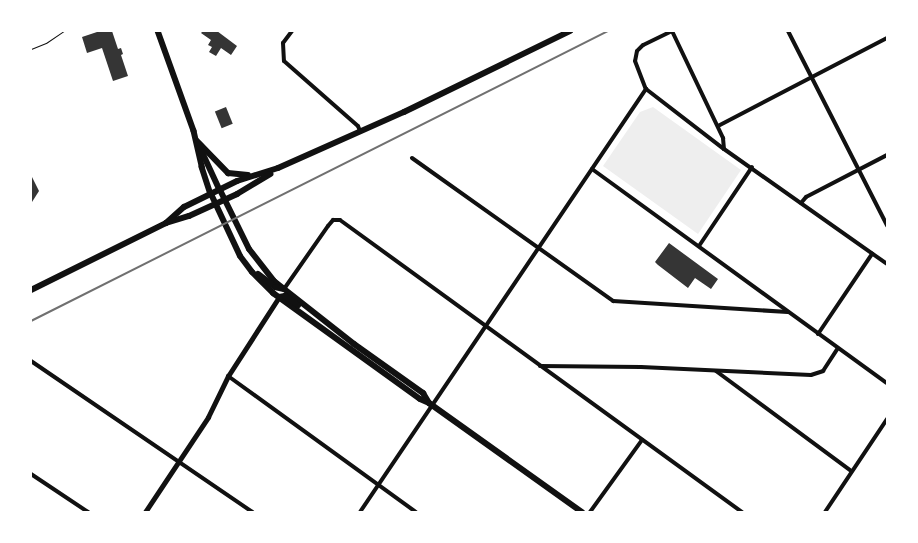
<!DOCTYPE html>
<style>
body{margin:0}
#map{position:relative;width:918px;height:543px;overflow:hidden;background:#fff;font-family:Poppins,sans-serif}
div>[style]{position:absolute}
.green>*{inset:0;background:#eee}
.building>*{inset:0;background:#353535;transform-origin:0 0}
.path>*{height:1px;margin:-0.5px;padding:0 0.5px;transform-origin:0.5px;border-radius:0.5px;background:#111}
.minor>*{height:4px;margin:-2px;padding:0 2px;transform-origin:2px;border-radius:2px;background:#111}
.tertiary>*{height:5px;margin:-2.5px;padding:0 2.5px;transform-origin:2.5px;border-radius:2.5px;background:#111}
.secondary>*{height:5.5px;margin:-2.75px;padding:0 2.75px;transform-origin:2.75px;border-radius:2.75px;background:#111}
.primary>*{height:6px;margin:-3px;padding:0 3px;transform-origin:3px;border-radius:3px;background:#111}
.trunk>*{height:6px;margin:-3px;padding:0 3px;transform-origin:3px;border-radius:3px;background:#111}
.rail>*{height:2px;margin:-1px;padding:0 1px;transform-origin:1px;border-radius:1px;background:#707070}
span{translate:-50% -50%;white-space:nowrap;text-align:center;line-height:1.15;-webkit-text-stroke:4px #fff;paint-order:stroke}
.frame{position:absolute;inset:0;border:32px solid #fff;pointer-events:none}
</style>
<div id="map">
<div class="green">
<i style="clip-path:polygon(653px 107px,741px 170px,698px 234px,603px 166px,640px 112px)"></i>
</div>
<div class="building">
<i style="clip-path:polygon(100px 31px,112px 31px,118px 49px,121px 48px,123px 54px,121px 55px,128px 76px,113px 81px,102px 48px,87px 53px,82px 37px)"></i>
<i style="clip-path:polygon(203px 31px,217px 31px,237px 46px,231px 55px,221px 48px,216px 56px,209px 52px,212px 47px,208px 45px,211px 40px,201px 33px)"></i>
<i style="left:226px;top:107px;width:18px;height:12px;rotate:68deg"></i>
<i style="clip-path:polygon(31px 175px,39px 191px,32px 202px,31px 201px)"></i>
<i style="clip-path:polygon(669px 243px,718px 279px,711px 289px,695px 278px,688px 288px,658px 265px,655px 262px)"></i>
</div>
<div class="path">
<i style="left:31px;top:49px;width:16px;rotate:-22deg"></i>
<i style="left:46px;top:43px;width:22px;rotate:-34deg"></i>
</div>
<div class="minor">
<i style="left:292px;top:31px;width:15px;rotate:127deg"></i>
<i style="left:283px;top:43px;width:18px;rotate:87deg"></i>
<i style="left:284px;top:61px;width:98px;rotate:41.3deg"></i>
<i style="left:358px;top:126px;width:5px;rotate:68deg"></i>
<i style="left:672px;top:31px;width:32px;rotate:154deg"></i>
<i style="left:643px;top:45px;width:8px;rotate:135deg"></i>
<i style="left:637px;top:51px;width:10px;rotate:101deg"></i>
<i style="left:635px;top:61px;width:30px;rotate:69deg"></i>
<i style="left:646px;top:89px;width:98px;rotate:37.6deg"></i>
<i style="left:724px;top:149px;width:199px;rotate:35.2deg"></i>
<i style="left:672px;top:31px;width:119px;rotate:64.5deg"></i>
<i style="left:723px;top:138px;width:11px;rotate:85deg"></i>
<i style="left:788px;top:31px;width:218px;rotate:63deg"></i>
<i style="left:718px;top:126px;width:191px;rotate:-27.5deg"></i>
<i style="left:412px;top:158px;width:247px;rotate:35.4deg"></i>
<i style="left:613px;top:301px;width:175px;rotate:3.6deg"></i>
<i style="left:592px;top:169px;width:364px;rotate:36deg"></i>
<i style="left:801px;top:203px;width:8px;rotate:-50deg"></i>
<i style="left:806px;top:197px;width:91px;rotate:-27.4deg"></i>
<i style="left:699px;top:246px;width:95px;rotate:-56.1deg"></i>
<i style="left:284px;top:289px;width:77px;rotate:-55.1deg"></i>
<i style="left:328px;top:226px;width:8px;rotate:-50deg"></i>
<i style="left:333px;top:220px;width:7px"></i>
<i style="left:340px;top:220px;width:497px;rotate:36deg"></i>
<i style="left:818px;top:334px;width:97px;rotate:-56deg"></i>
<i style="left:31px;top:361px;width:268px;rotate:34.3deg"></i>
<i style="left:540px;top:366px;width:101px;rotate:0.6deg"></i>
<i style="left:641px;top:367px;width:170px;rotate:2.7deg"></i>
<i style="left:811px;top:375px;width:13px;rotate:-18deg"></i>
<i style="left:823px;top:371px;width:27px;rotate:-57deg"></i>
<i style="left:716px;top:371px;width:168px;rotate:36.5deg"></i>
<i style="left:228px;top:376px;width:232px;rotate:35.9deg"></i>
<i style="left:31px;top:474px;width:69px;rotate:33.7deg"></i>
<i style="left:360px;top:512px;width:511px;rotate:-55.94deg"></i>
<i style="left:590px;top:512px;width:89px;rotate:-54.2deg"></i>
<i style="left:825px;top:512px;width:112px;rotate:-56.3deg"></i>
</div>
<div class="tertiary">
<i style="left:145px;top:512px;width:114px;rotate:-56.4deg"></i>
<i style="left:208px;top:417px;width:46px;rotate:-64deg"></i>
<i style="left:228px;top:376px;width:94px;rotate:-57.2deg"></i>
</div>
<div class="secondary">
<i style="left:158px;top:31px;width:106px;rotate:70.2deg"></i>
<i style="left:194px;top:131px;width:37px;rotate:77deg"></i>
<i style="left:202px;top:167px;width:28px;rotate:72deg"></i>
<i style="left:200px;top:147px;width:47px;rotate:65.1deg"></i>
</div>
<div class="primary">
<i style="left:220px;top:190px;width:66px;rotate:63.8deg"></i>
<i style="left:249px;top:249px;width:41px;rotate:52deg"></i>
<i style="left:274px;top:281px;width:102px;rotate:38.2deg"></i>
<i style="left:354px;top:344px;width:85px;rotate:35.4deg"></i>
<i style="left:423px;top:393px;width:12px;rotate:59deg"></i>
<i style="left:211px;top:194px;width:68px;rotate:64.9deg"></i>
<i style="left:240px;top:256px;width:20px;rotate:53deg"></i>
<i style="left:252px;top:272px;width:30px;rotate:45deg"></i>
<i style="left:273px;top:293px;width:181px;rotate:35.8deg"></i>
<i style="left:420px;top:399px;width:10px;rotate:24deg"></i>
<i style="left:429px;top:403px;width:188px;rotate:35.5deg"></i>
<i style="left:258px;top:274px;width:21px;rotate:37deg"></i>
<i style="left:275px;top:287px;width:8px;rotate:14deg"></i>
<i style="left:279px;top:297px;width:6px;rotate:-9deg"></i>
<i style="left:285px;top:296px;width:16px;rotate:35deg"></i>
</div>
<div class="trunk">
<i style="left:197px;top:141px;width:45px;rotate:45.9deg"></i>
<i style="left:228px;top:173px;width:20px;rotate:6deg"></i>
<i style="left:166px;top:223px;width:24px;rotate:-42deg"></i>
<i style="left:184px;top:207px;width:59px;rotate:-26.1deg"></i>
<i style="left:237px;top:181px;width:43px;rotate:-17.6deg"></i>
<i style="left:278px;top:168px;width:138px;rotate:-24deg"></i>
<i style="left:404px;top:112px;width:185px;rotate:-26deg"></i>
<i style="left:31px;top:290px;width:151px;rotate:-26.4deg"></i>
<i style="left:166px;top:223px;width:24px;rotate:-17deg"></i>
<i style="left:189px;top:216px;width:53px;rotate:-24.6deg"></i>
<i style="left:237px;top:194px;width:39px;rotate:-31deg"></i>
</div>
<div class="rail">
<i style="left:31px;top:321px;width:646px;rotate:-26.68deg"></i>
</div>
<div class="frame"></div>
</div>
